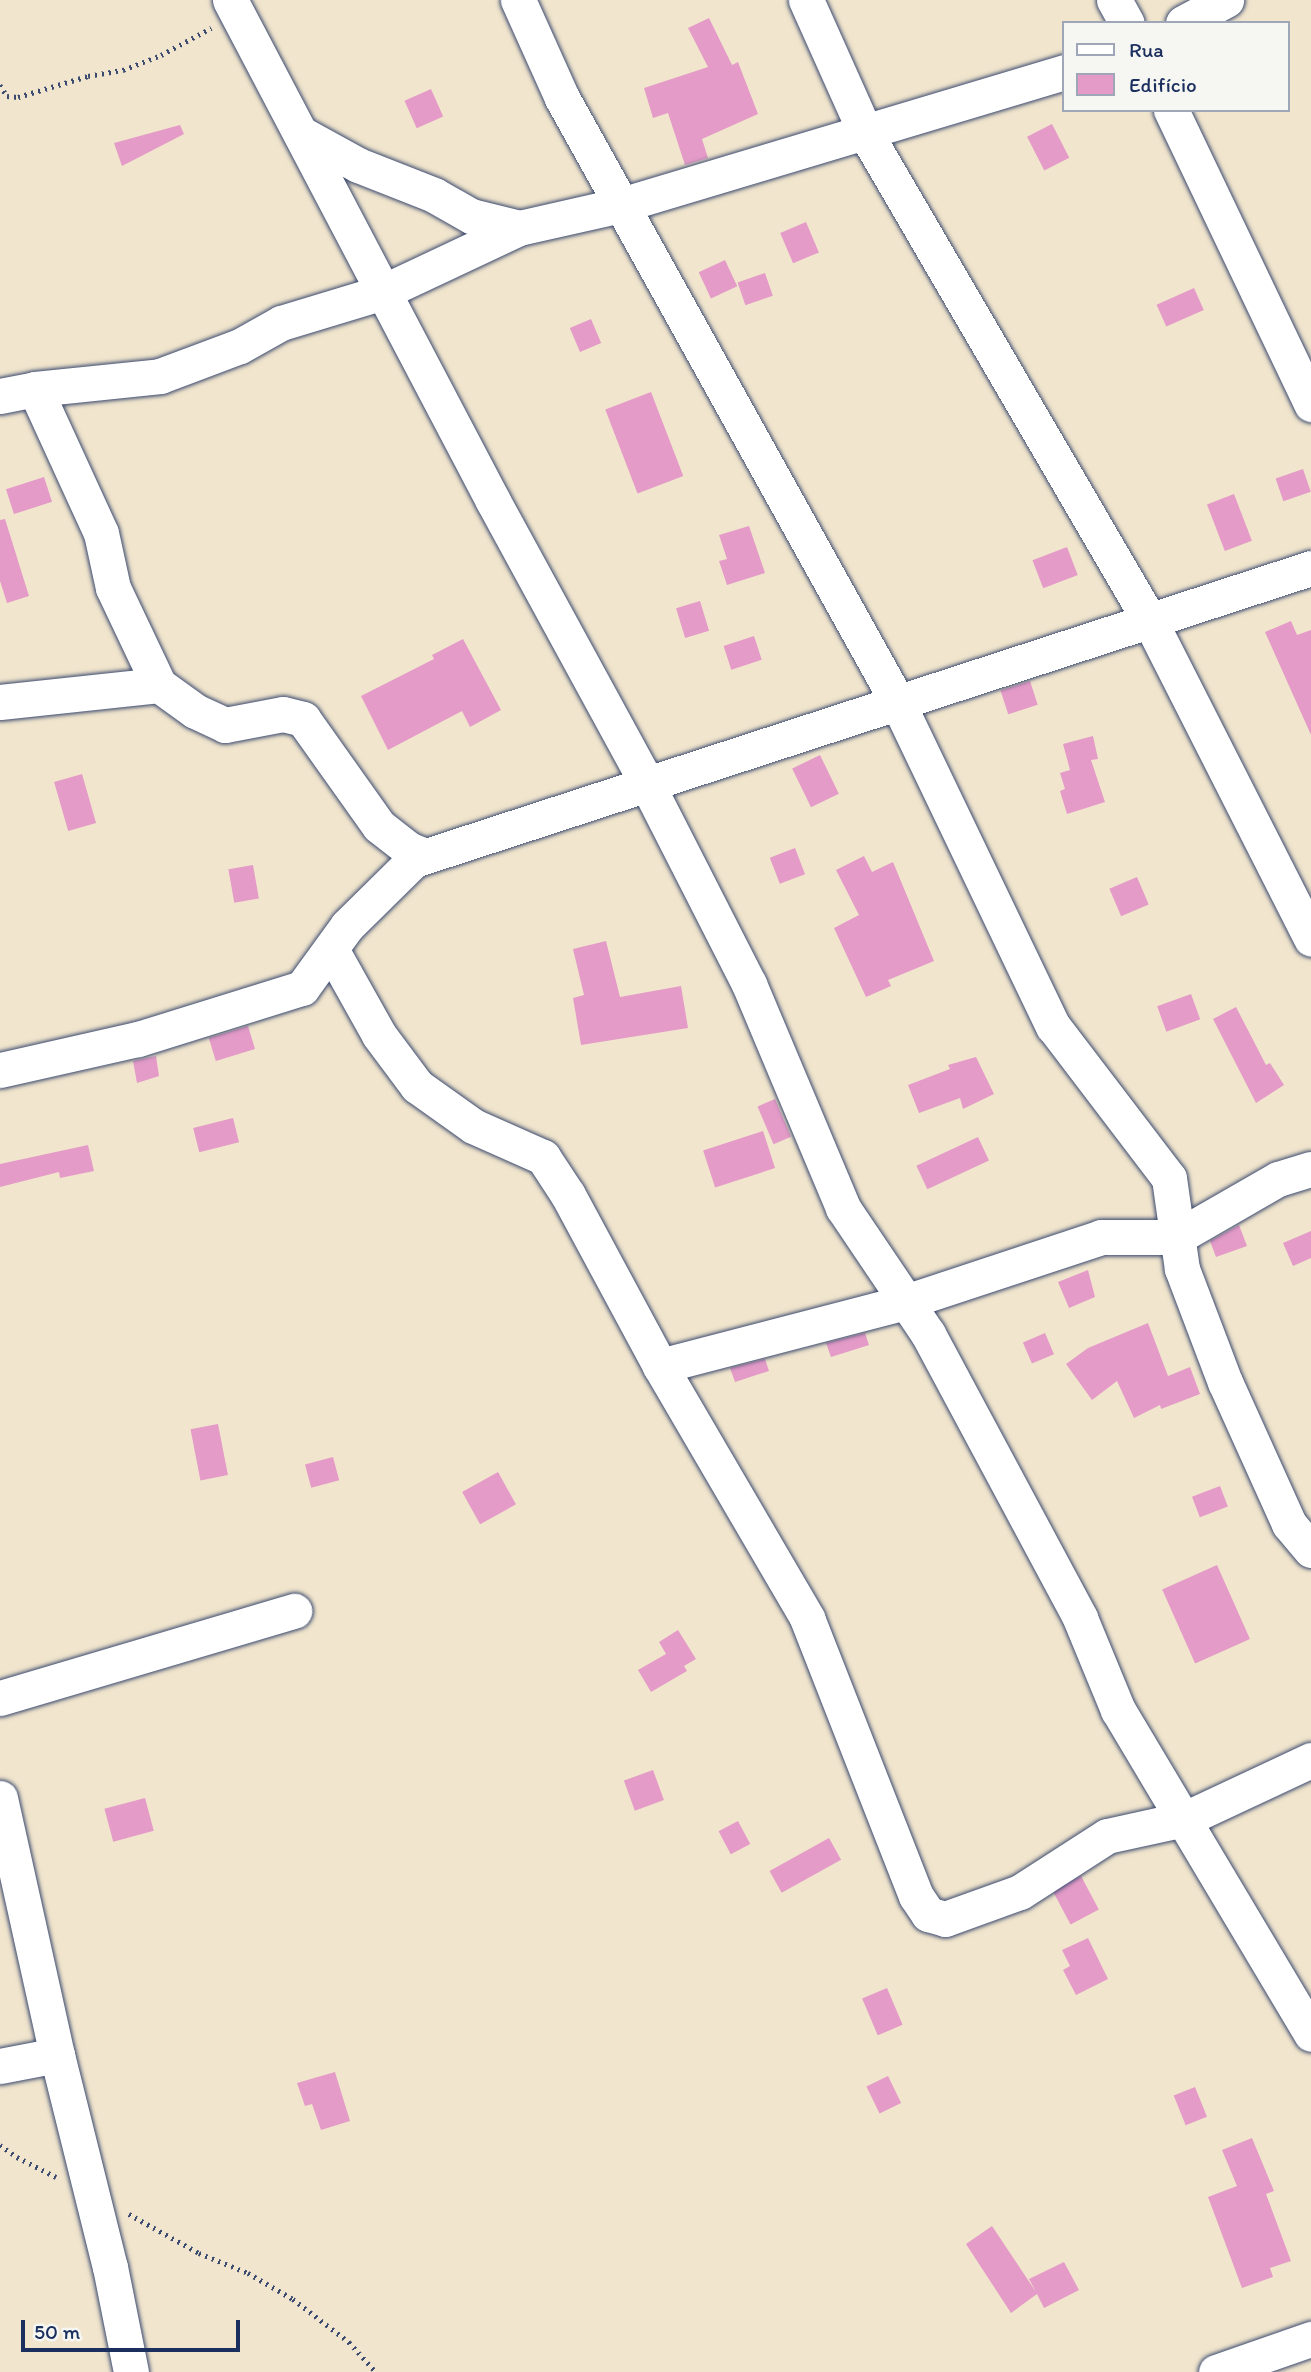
<!DOCTYPE html>
<meta charset="utf-8">
<style>
body{margin:0}
#map{position:relative;width:1311px;height:2372px;overflow:hidden;background:#f1e5cd;font-family:Itim,sans-serif}
div>[style]{position:absolute}
.building>*{inset:0;background:#e49bc8;transform-origin:0 0}
.path>*{height:4.5px;margin-top:-2.25px;transform-origin:0;background:repeating-linear-gradient(90deg,#3b4a6f 0 2px,transparent 0 7px)}
.roads{filter:drop-shadow(0 0 2px #3b4a6f) drop-shadow(0 0 2px #3b4a6f)}
.minor>*{height:35px;margin:-17.5px;padding:0 17.5px;transform-origin:17.5px;border-radius:17.5px;background:#fff}
span{translate:-50% -50%;white-space:nowrap;text-align:center;line-height:1.15;-webkit-text-stroke:7px #f6f6f2;paint-order:stroke}
.legend{position:absolute;left:1062px;top:21px;width:228px;height:91px;box-sizing:border-box;background:#f6f6f2;border:2px solid #9ea6b7;margin:0;padding:9px 12px;list-style:none;font-size:21px;color:#1b2f5e}
.legend li{display:flex;align-items:center;gap:14px;height:35px}
.legend b{width:35px;border:2px solid #9ea6b7}
.scale{position:absolute;left:21px;top:2320px;width:219px;height:32px;box-sizing:border-box;border:4px solid #1b2f5e;border-top:0;padding-left:9px;font-size:21px;line-height:24px;white-space:nowrap;color:#1b2f5e;-webkit-text-stroke:5px #f6f6f2;paint-order:stroke}
</style>
<div id="map">
<div class="building">
<i style="clip-path:polygon(709px 18px,732px 65px,738px 62px,758px 114px,702px 139px,708px 158px,685px 165px,668px 113px,653px 118px,644px 88px,708px 67px,688px 28px)"></i>
<i style="left:431px;top:89px;width:30px;height:29px;rotate:66deg"></i>
<i style="left:1052px;top:124px;width:38px;height:28px;rotate:63deg"></i>
<i style="clip-path:polygon(180px 125px,184px 134px,122px 166px,114px 143px)"></i>
<i style="left:806px;top:222px;width:33px;height:28px;rotate:67deg"></i>
<i style="left:725px;top:260px;width:29px;height:29px;rotate:65deg"></i>
<i style="left:765px;top:273px;width:24px;height:29px;rotate:71deg"></i>
<i style="left:1194px;top:288px;width:24px;height:41px;rotate:66deg"></i>
<i style="left:591px;top:319px;width:26px;height:23px;rotate:67deg"></i>
<i style="left:651px;top:392px;width:90px;height:49px;rotate:69deg"></i>
<i style="left:1303px;top:469px;width:24px;height:29px;rotate:71deg"></i>
<i style="left:44px;top:477px;width:26px;height:40px;rotate:72deg"></i>
<i style="left:1234px;top:494px;width:50px;height:29px;rotate:69deg"></i>
<i style="clip-path:polygon(5px 519px,29px 596px,7px 603px,0 581px,0 520px)"></i>
<i style="clip-path:polygon(749px 526px,765px 573px,727px 585px,719px 561px,727px 559px,719px 535px)"></i>
<i style="left:1067px;top:547px;width:30px;height:37px;rotate:69deg"></i>
<i style="left:700px;top:601px;width:31px;height:25px;rotate:73deg"></i>
<i style="clip-path:polygon(1291px 621px,1297px 635px,1311px 630px,1311px 735px,1265px 632px)"></i>
<i style="left:754px;top:636px;width:25px;height:32px;rotate:72deg"></i>
<i style="clip-path:polygon(463px 639px,501px 710px,470px 727px,462px 711px,388px 750px,361px 696px,434px 659px,432px 655px)"></i>
<i style="left:1030px;top:681px;width:25px;height:31px;rotate:72deg"></i>
<i style="clip-path:polygon(1093px 736px,1098px 759px,1091px 760px,1105px 802px,1067px 814px,1060px 791px,1065px 789px,1060px 773px,1070px 770px,1063px 744px)"></i>
<i style="left:820px;top:755px;width:43px;height:31px;rotate:64deg"></i>
<i style="left:82px;top:774px;width:51px;height:29px;rotate:74deg"></i>
<i style="left:795px;top:848px;width:28px;height:27px;rotate:69deg"></i>
<i style="clip-path:polygon(864px 856px,872px 872px,893px 862px,934px 961px,888px 980px,891px 986px,866px 997px,834px 928px,859px 915px,836px 870px)"></i>
<i style="left:253px;top:865px;width:34px;height:25px;rotate:80deg"></i>
<i style="left:1137px;top:877px;width:30px;height:30px;rotate:67deg"></i>
<i style="clip-path:polygon(606px 941px,620px 997px,681px 986px,688px 1028px,581px 1045px,573px 998px,584px 995px,573px 949px)"></i>
<i style="left:1191px;top:994px;width:27px;height:36px;rotate:70deg"></i>
<i style="clip-path:polygon(1236px 1007px,1266px 1065px,1270px 1063px,1284px 1085px,1256px 1103px,1213px 1019px)"></i>
<i style="left:248px;top:1026px;width:24px;height:41px;rotate:73deg"></i>
<i style="clip-path:polygon(156px 1056px,159px 1076px,137px 1083px,133px 1061px)"></i>
<i style="clip-path:polygon(976px 1057px,994px 1094px,963px 1109px,960px 1098px,919px 1113px,908px 1085px,950px 1069px,948px 1065px)"></i>
<i style="left:775px;top:1099px;width:41px;height:19px;rotate:67deg"></i>
<i style="left:233px;top:1118px;width:25px;height:41px;rotate:76deg"></i>
<i style="left:763px;top:1131px;width:39px;height:63px;rotate:72deg"></i>
<i style="left:978px;top:1137px;width:26px;height:68px;rotate:65deg"></i>
<i style="clip-path:polygon(88px 1145px,94px 1171px,60px 1178px,59px 1172px,0 1187px,0 1164px)"></i>
<i style="clip-path:polygon(1239px 1225px,1247px 1246px,1216px 1257px,1210px 1241px)"></i>
<i style="clip-path:polygon(1311px 1231px,1311px 1258px,1293px 1266px,1283px 1243px)"></i>
<i style="clip-path:polygon(1088px 1270px,1095px 1297px,1069px 1308px,1058px 1282px)"></i>
<i style="clip-path:polygon(1148px 1323px,1168px 1376px,1190px 1367px,1200px 1394px,1161px 1409px,1160px 1405px,1134px 1418px,1117px 1381px,1092px 1400px,1066px 1364px,1088px 1348px)"></i>
<i style="clip-path:polygon(865px 1333px,869px 1345px,831px 1357px,826px 1343px)"></i>
<i style="left:1045px;top:1333px;width:23px;height:24px;rotate:67deg"></i>
<i style="clip-path:polygon(765px 1359px,769px 1371px,735px 1382px,730px 1368px)"></i>
<i style="left:218px;top:1424px;width:52px;height:28px;rotate:79deg"></i>
<i style="left:333px;top:1457px;width:24px;height:29px;rotate:75deg"></i>
<i style="left:498px;top:1472px;width:37px;height:41px;rotate:61deg"></i>
<i style="left:1220px;top:1486px;width:22px;height:30px;rotate:69deg"></i>
<i style="left:1217px;top:1565px;width:81px;height:60px;rotate:66deg"></i>
<i style="clip-path:polygon(678px 1630px,696px 1659px,684px 1666px,687px 1671px,651px 1692px,638px 1670px,666px 1654px,659px 1642px)"></i>
<i style="left:653px;top:1770px;width:32px;height:31px;rotate:70deg"></i>
<i style="left:145px;top:1798px;width:34px;height:42px;rotate:75deg"></i>
<i style="left:738px;top:1821px;width:26px;height:22px;rotate:62deg"></i>
<i style="left:829px;top:1838px;width:25px;height:68px;rotate:61deg"></i>
<i style="left:1081px;top:1876px;width:38px;height:32px;rotate:62deg"></i>
<i style="clip-path:polygon(1088px 1938px,1108px 1979px,1076px 1995px,1063px 1970px,1070px 1966px,1062px 1950px)"></i>
<i style="left:887px;top:1988px;width:40px;height:27px;rotate:67deg"></i>
<i style="clip-path:polygon(335px 2072px,350px 2121px,321px 2130px,312px 2104px,305px 2106px,297px 2083px)"></i>
<i style="left:888px;top:2076px;width:30px;height:24px;rotate:64deg"></i>
<i style="left:1195px;top:2087px;width:32px;height:23px;rotate:68deg"></i>
<i style="clip-path:polygon(1252px 2138px,1274px 2191px,1266px 2194px,1291px 2261px,1270px 2268px,1273px 2277px,1242px 2288px,1208px 2197px,1237px 2186px,1222px 2150px)"></i>
<i style="clip-path:polygon(992px 2226px,1036px 2292px,1029px 2279px,1064px 2262px,1079px 2290px,1044px 2308px,1037px 2294px,1011px 2313px,966px 2244px)"></i>
</div>
<div class="path">
<i style="left:0;top:85px;width:13px;rotate:58deg"></i>
<i style="left:7px;top:96px;width:11px;rotate:5deg"></i>
<i style="left:18px;top:97px;width:73px;rotate:-16.7deg"></i>
<i style="left:88px;top:76px;width:36px;rotate:-10deg"></i>
<i style="left:123px;top:70px;width:41px;rotate:-21.5deg"></i>
<i style="left:161px;top:55px;width:57px;rotate:-28.4deg"></i>
<i style="left:0;top:2145px;width:21px;rotate:35deg"></i>
<i style="left:17px;top:2157px;width:44px;rotate:27.1deg"></i>
<i style="left:129px;top:2214px;width:80px;rotate:29.1deg"></i>
<i style="left:199px;top:2253px;width:53px;rotate:22.2deg"></i>
<i style="left:248px;top:2273px;width:52px;rotate:30deg"></i>
<i style="left:293px;top:2299px;width:71px;rotate:37.5deg"></i>
<i style="left:349px;top:2342px;width:40px;rotate:48deg"></i>
</div>
<div class="roads">
<div class="minor">
<i style="left:230px;top:0;width:566px;rotate:62.3deg"></i>
<i style="left:493px;top:501px;width:322px;rotate:61.4deg"></i>
<i style="left:647px;top:784px;width:225px;rotate:63deg"></i>
<i style="left:749px;top:984px;width:243px;rotate:67.2deg"></i>
<i style="left:843px;top:1208px;width:152px;rotate:56deg"></i>
<i style="left:928px;top:1334px;width:322px;rotate:61.8deg"></i>
<i style="left:1080px;top:1618px;width:100px;rotate:67.6deg"></i>
<i style="left:1118px;top:1710px;width:377px;rotate:59.2deg"></i>
<i style="left:518px;top:0;width:107px;rotate:65.8deg"></i>
<i style="left:562px;top:98px;width:690px;rotate:60.95deg"></i>
<i style="left:897px;top:701px;width:361px;rotate:64.4deg"></i>
<i style="left:1053px;top:1026px;width:191px;rotate:52.7deg"></i>
<i style="left:1169px;top:1178px;width:92px;rotate:81.9deg"></i>
<i style="left:1182px;top:1269px;width:121px;rotate:69.2deg"></i>
<i style="left:1225px;top:1382px;width:156px;rotate:65.7deg"></i>
<i style="left:1289px;top:1524px;width:34px;rotate:50deg"></i>
<i style="left:806px;top:0;width:147px;rotate:65.9deg"></i>
<i style="left:866px;top:134px;width:566px;rotate:59.77deg"></i>
<i style="left:1151px;top:623px;width:354px;rotate:63.1deg"></i>
<i style="left:1114px;top:0;width:26px;rotate:61deg"></i>
<i style="left:1183px;top:23px;width:49px;rotate:-28.1deg"></i>
<i style="left:1171px;top:110px;width:326px;rotate:64.5deg"></i>
<i style="left:300px;top:133px;width:66px;rotate:28.9deg"></i>
<i style="left:358px;top:165px;width:82px;rotate:21.5deg"></i>
<i style="left:434px;top:195px;width:43px;rotate:29.6deg"></i>
<i style="left:471px;top:216px;width:49px;rotate:14deg"></i>
<i style="left:519px;top:228px;width:105px;rotate:-12.7deg"></i>
<i style="left:621px;top:205px;width:463px;rotate:-16.7deg"></i>
<i style="left:35px;top:389px;width:158px;rotate:65.4deg"></i>
<i style="left:101px;top:533px;width:56px;rotate:77.7deg"></i>
<i style="left:113px;top:588px;width:107px;rotate:64.6deg"></i>
<i style="left:159px;top:685px;width:44px;rotate:35.8deg"></i>
<i style="left:195px;top:711px;width:33px;rotate:25deg"></i>
<i style="left:225px;top:725px;width:59px;rotate:-10.7deg"></i>
<i style="left:283px;top:714px;width:21px;rotate:14deg"></i>
<i style="left:303px;top:719px;width:131px;rotate:54.6deg"></i>
<i style="left:379px;top:826px;width:37px;rotate:38deg"></i>
<i style="left:408px;top:849px;width:18px;rotate:22deg"></i>
<i style="left:0;top:396px;width:36px;rotate:-11deg"></i>
<i style="left:35px;top:389px;width:126px;rotate:-5.9deg"></i>
<i style="left:160px;top:376px;width:85px;rotate:-20.6deg"></i>
<i style="left:240px;top:346px;width:47px;rotate:-29.3deg"></i>
<i style="left:281px;top:323px;width:107px;rotate:-16.9deg"></i>
<i style="left:383px;top:292px;width:150px;rotate:-25.2deg"></i>
<i style="left:0;top:702px;width:160px;rotate:-6.1deg"></i>
<i style="left:331px;top:949px;width:98px;rotate:60.8deg"></i>
<i style="left:379px;top:1035px;width:64px;rotate:53.3deg"></i>
<i style="left:417px;top:1086px;width:69px;rotate:35.5deg"></i>
<i style="left:473px;top:1126px;width:77px;rotate:23.9deg"></i>
<i style="left:543px;top:1157px;width:45px;rotate:56.7deg"></i>
<i style="left:568px;top:1195px;width:194px;rotate:61.7deg"></i>
<i style="left:660px;top:1366px;width:292px;rotate:59.7deg"></i>
<i style="left:807px;top:1618px;width:299px;rotate:68.6deg"></i>
<i style="left:916px;top:1896px;width:22px;rotate:56deg"></i>
<i style="left:928px;top:1914px;width:18px;rotate:16deg"></i>
<i style="left:945px;top:1919px;width:80px;rotate:-19.8deg"></i>
<i style="left:1020px;top:1892px;width:103px;rotate:-32.8deg"></i>
<i style="left:1107px;top:1836px;width:80px;rotate:-12.3deg"></i>
<i style="left:1185px;top:1819px;width:139px;rotate:-25.1deg"></i>
<i style="left:0;top:1070px;width:141px;rotate:-12.7deg"></i>
<i style="left:138px;top:1039px;width:172px;rotate:-17.3deg"></i>
<i style="left:302px;top:988px;width:77px;rotate:-54deg"></i>
<i style="left:347px;top:926px;width:94px;rotate:-44.6deg"></i>
<i style="left:414px;top:860px;width:943px;rotate:-18.03deg"></i>
<i style="left:660px;top:1366px;width:253px;rotate:-14.6deg"></i>
<i style="left:905px;top:1302px;width:206px;rotate:-18.3deg"></i>
<i style="left:1101px;top:1237px;width:76px"></i>
<i style="left:1177px;top:1237px;width:116px;rotate:-29.9deg"></i>
<i style="left:1278px;top:1179px;width:34px;rotate:-17deg"></i>
<i style="left:0;top:1698px;width:307px;rotate:-16.5deg"></i>
<i style="left:0;top:1798px;width:263px;rotate:77.5deg"></i>
<i style="left:57px;top:2055px;width:219px;rotate:76deg"></i>
<i style="left:110px;top:2267px;width:107px;rotate:78.7deg"></i>
<i style="left:0;top:2066px;width:58px;rotate:-10.9deg"></i>
<i style="left:1216px;top:2372px;width:101px;rotate:-19.2deg"></i>
</div>
</div>
<ul class="legend">
<li><b style="height:9px;background:#fff"></b>Rua</li>
<li><b style="height:19px;background:#e49bc8"></b>Edifício</li>
</ul>
<div class="scale">50 m</div>
</div>
